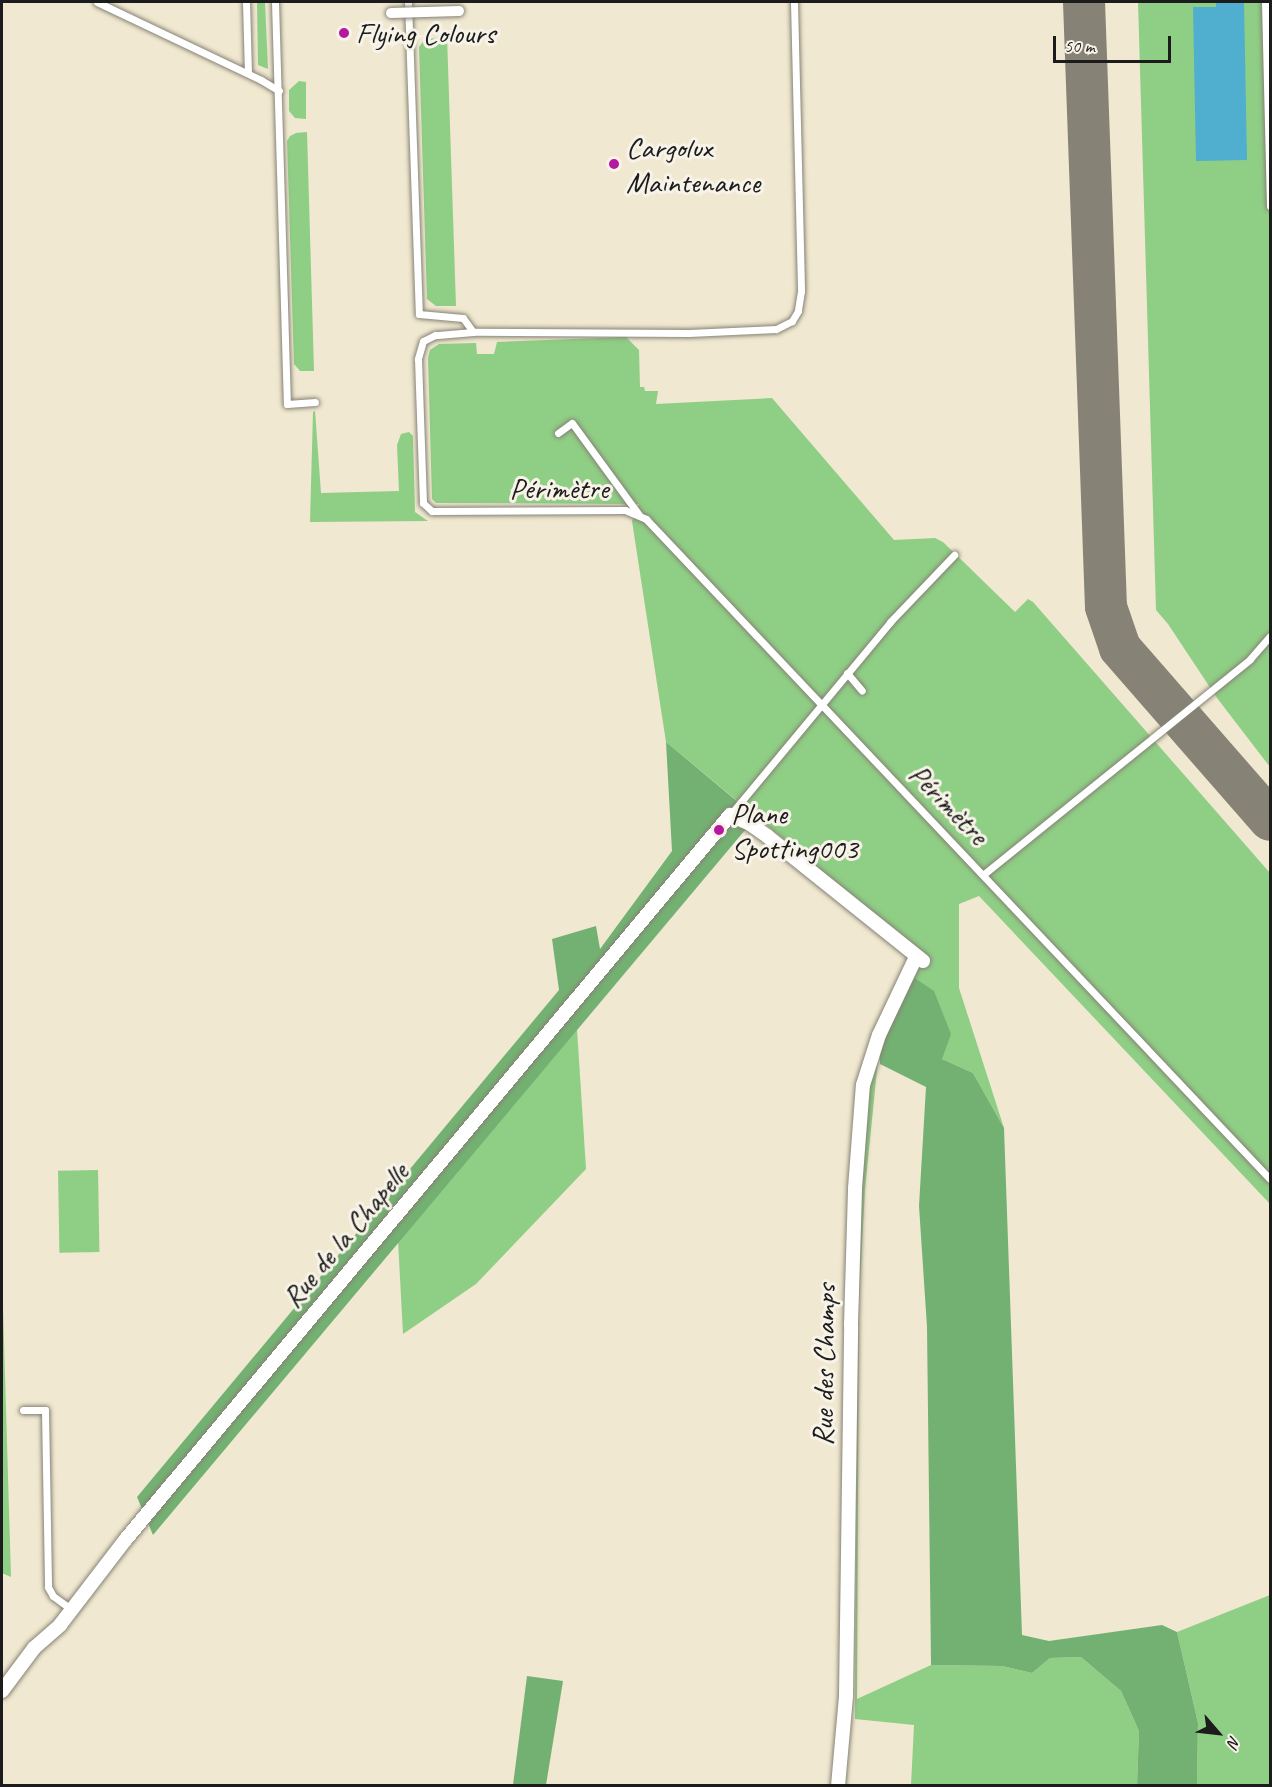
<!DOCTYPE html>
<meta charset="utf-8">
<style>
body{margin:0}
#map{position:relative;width:1272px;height:1787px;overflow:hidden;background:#f0e8d0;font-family:Caveat,sans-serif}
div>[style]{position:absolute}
.green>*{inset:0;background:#8fce85;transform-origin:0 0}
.forest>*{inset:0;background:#73b172}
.water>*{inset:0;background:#50aece}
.taxiway>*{height:42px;margin:-21px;padding:0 21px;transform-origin:21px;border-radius:21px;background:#868276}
.roads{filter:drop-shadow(0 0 2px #868276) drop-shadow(0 0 2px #868276)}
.service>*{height:7px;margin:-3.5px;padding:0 3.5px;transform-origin:3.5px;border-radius:3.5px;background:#fff}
.minor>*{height:14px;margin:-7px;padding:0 7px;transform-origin:7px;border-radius:7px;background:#fff}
.bridges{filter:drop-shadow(0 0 2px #868276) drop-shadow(0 0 2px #868276)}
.pedestrian-bridge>*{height:10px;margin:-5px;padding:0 5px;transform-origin:5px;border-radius:5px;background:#fff}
.dots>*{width:16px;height:16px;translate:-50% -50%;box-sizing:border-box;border:3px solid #f7f3e8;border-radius:50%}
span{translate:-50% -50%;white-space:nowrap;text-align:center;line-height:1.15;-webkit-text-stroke:6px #f7f3e8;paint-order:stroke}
.poi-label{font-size:30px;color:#1c1c1c}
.left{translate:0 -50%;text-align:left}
.street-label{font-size:30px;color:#1c1c1c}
.frame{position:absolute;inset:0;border:3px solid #1c1c1c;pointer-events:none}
.north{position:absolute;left:1188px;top:1703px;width:60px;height:60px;-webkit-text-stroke:4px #f7f3e8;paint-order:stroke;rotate:118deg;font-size:16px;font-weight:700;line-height:24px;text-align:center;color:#1c1c1c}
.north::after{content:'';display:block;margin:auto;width:21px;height:27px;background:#1c1c1c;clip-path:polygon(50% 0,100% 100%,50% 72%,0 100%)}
.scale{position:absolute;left:1053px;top:36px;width:118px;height:27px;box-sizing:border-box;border:3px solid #1c1c1c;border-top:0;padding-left:8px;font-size:18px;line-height:21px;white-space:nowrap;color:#1c1c1c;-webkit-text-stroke:4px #f7f3e8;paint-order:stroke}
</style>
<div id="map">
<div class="green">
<i style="clip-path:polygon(257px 2px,265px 2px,268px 69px,258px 65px)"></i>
<i style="clip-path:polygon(1138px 2px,1270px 2px,1270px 767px,1217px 698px,1168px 624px,1156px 610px)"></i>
<i style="clip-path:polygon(447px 36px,456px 306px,436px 306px,427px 299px,419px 47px,424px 40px)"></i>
<i style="clip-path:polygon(299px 81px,306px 82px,306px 119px,295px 118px,289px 111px,289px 90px)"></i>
<i style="clip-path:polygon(307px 132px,314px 371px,300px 371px,294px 364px,287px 141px,290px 136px,296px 133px)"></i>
<i style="clip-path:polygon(626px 337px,639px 350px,640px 387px,644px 387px,645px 391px,658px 391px,656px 404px,772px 398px,894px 540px,935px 538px,943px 542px,1015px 612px,1028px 599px,1033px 602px,1270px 873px,1270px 1204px,979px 896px,959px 904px,959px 988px,1004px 1128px,973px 1073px,942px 1059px,909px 973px,908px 942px,666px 742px,632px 521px,639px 504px,436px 503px,432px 499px,428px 358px,430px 350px,439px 344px,476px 343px,477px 354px,494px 354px,497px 342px)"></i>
<i style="clip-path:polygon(315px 411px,321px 493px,399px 491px,397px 445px,401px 434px,409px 432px,413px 436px,415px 512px,428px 521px,310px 522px,313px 412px)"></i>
<i style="clip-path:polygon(577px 1029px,586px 1169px,476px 1284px,403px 1334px,398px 1240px)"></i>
<i style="clip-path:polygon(879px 1050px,865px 1189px,859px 1301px,857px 1699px,931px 1665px,1002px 1666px,1032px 1673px,1050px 1658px,1081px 1657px,1121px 1691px,1139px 1731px,1137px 1785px,911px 1785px,914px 1725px,855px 1719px,858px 1205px,868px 1087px)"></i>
<i style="left:98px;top:1170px;width:82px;height:40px;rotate:89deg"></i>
<i style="clip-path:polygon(2px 1256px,3px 1308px,11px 1577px,2px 1573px)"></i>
<i style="clip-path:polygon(1270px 1595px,1270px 1785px,1197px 1785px,1198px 1723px,1177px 1632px)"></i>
</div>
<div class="forest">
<i style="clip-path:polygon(666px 742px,756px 817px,153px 1535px,137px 1497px,559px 990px,552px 939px,596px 926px,600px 949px,672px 851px)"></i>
<i style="clip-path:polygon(913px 977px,934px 991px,951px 1034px,942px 1059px,973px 1073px,1004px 1128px,1022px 1635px,1049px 1641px,1162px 1625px,1177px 1632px,1198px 1723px,1197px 1785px,1137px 1785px,1139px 1731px,1121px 1691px,1081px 1657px,1050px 1658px,1032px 1673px,1002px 1666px,931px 1665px,927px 1327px,919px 1206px,926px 1087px,880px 1064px,879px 1050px)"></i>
<i style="clip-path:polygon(527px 1676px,563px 1681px,546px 1785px,513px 1785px)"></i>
</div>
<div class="water">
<i style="clip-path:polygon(1216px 2px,1244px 2px,1247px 160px,1196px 161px,1193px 7px,1216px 7px)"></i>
</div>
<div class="taxiway">
<i style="left:1084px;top:2px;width:605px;rotate:87.92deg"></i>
<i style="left:1106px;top:607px;width:43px;rotate:71.1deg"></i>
<i style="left:1120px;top:648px;width:228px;rotate:48.9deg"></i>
</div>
<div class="roads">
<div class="service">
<i style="left:97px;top:2px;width:182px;rotate:25.4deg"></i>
<i style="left:261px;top:80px;width:21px;rotate:31deg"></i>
<i style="left:246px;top:2px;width:71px;rotate:88.4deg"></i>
<i style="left:275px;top:2px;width:402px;rotate:88.3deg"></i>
<i style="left:287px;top:404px;width:28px;rotate:-4deg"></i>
<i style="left:408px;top:2px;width:312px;rotate:88deg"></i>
<i style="left:419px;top:314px;width:44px;rotate:5.2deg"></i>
<i style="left:463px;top:318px;width:17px;rotate:54deg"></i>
<i style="left:794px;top:2px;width:289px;rotate:88.6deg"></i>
<i style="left:801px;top:291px;width:20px;rotate:99deg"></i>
<i style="left:798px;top:311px;width:12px;rotate:121deg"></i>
<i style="left:792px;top:321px;width:18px;rotate:153deg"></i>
<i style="left:776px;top:329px;width:87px;rotate:177.4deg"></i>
<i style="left:689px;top:333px;width:216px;rotate:-179.7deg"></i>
<i style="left:473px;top:332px;width:38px;rotate:175deg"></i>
<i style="left:435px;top:335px;width:13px;rotate:153deg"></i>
<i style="left:423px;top:341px;width:19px;rotate:106deg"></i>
<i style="left:418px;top:359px;width:144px;rotate:88deg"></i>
<i style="left:423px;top:503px;width:12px;rotate:42deg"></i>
<i style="left:432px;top:511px;width:193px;rotate:-0.3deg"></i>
<i style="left:625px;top:510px;width:23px;rotate:23deg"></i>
<i style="left:646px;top:519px;width:908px;rotate:46.61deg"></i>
<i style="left:1265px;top:2px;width:204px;rotate:88.6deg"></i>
<i style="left:558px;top:433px;width:17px;rotate:-36deg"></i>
<i style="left:572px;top:423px;width:114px;rotate:53.9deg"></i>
<i style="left:847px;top:673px;width:23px;rotate:50deg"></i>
<i style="left:730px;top:815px;width:251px;rotate:-50.3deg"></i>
<i style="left:890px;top:622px;width:93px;rotate:-46.3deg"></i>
<i style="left:984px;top:874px;width:342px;rotate:-38.9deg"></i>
<i style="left:1250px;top:659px;width:30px;rotate:-49deg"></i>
<i style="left:23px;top:1410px;width:22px"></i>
<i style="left:45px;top:1410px;width:177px;rotate:89deg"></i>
<i style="left:48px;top:1587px;width:10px;rotate:61deg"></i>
<i style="left:53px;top:1596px;width:24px;rotate:36deg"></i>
</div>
<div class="minor">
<i style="left:2px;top:1691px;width:54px;rotate:-53.3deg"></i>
<i style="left:34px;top:1648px;width:35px;rotate:-41deg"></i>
<i style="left:60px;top:1625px;width:108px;rotate:-52.5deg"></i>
<i style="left:126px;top:1539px;width:943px;rotate:-50.16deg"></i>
<i style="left:730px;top:815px;width:22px;rotate:24deg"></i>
<i style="left:750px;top:824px;width:21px;rotate:35deg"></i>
<i style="left:767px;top:836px;width:200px;rotate:38.7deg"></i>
<i style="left:838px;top:1786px;width:90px;rotate:-84.9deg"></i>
<i style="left:846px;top:1696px;width:371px;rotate:-89.2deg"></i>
<i style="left:851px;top:1325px;width:137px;rotate:-88.3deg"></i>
<i style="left:855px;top:1188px;width:103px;rotate:-85.6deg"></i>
<i style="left:863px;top:1085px;width:52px;rotate:-72.3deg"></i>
<i style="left:879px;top:1035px;width:86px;rotate:-64.6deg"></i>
</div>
</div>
<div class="bridges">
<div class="pedestrian-bridge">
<i style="left:391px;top:13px;width:68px;rotate:-1.7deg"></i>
</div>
</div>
<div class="dots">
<i style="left:344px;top:33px;background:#b5179e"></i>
<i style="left:614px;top:164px;background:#b5179e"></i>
<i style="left:719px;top:830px;background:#b5179e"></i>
</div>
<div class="poi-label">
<span class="left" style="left:356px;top:33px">Flying Colours</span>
<span class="left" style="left:626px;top:164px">Cargolux<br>Maintenance</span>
<span class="left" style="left:731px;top:830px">Plane<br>Spotting003</span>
</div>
<div class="street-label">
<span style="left:559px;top:488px">Périmètre</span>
<span style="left:949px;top:804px;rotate:46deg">Périmètre</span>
<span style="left:345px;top:1235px;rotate:-50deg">Rue de la Chapelle</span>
<span style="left:824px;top:1365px;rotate:-89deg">Rue des Champs</span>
</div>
<div class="frame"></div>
<div class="north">N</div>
<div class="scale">50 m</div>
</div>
